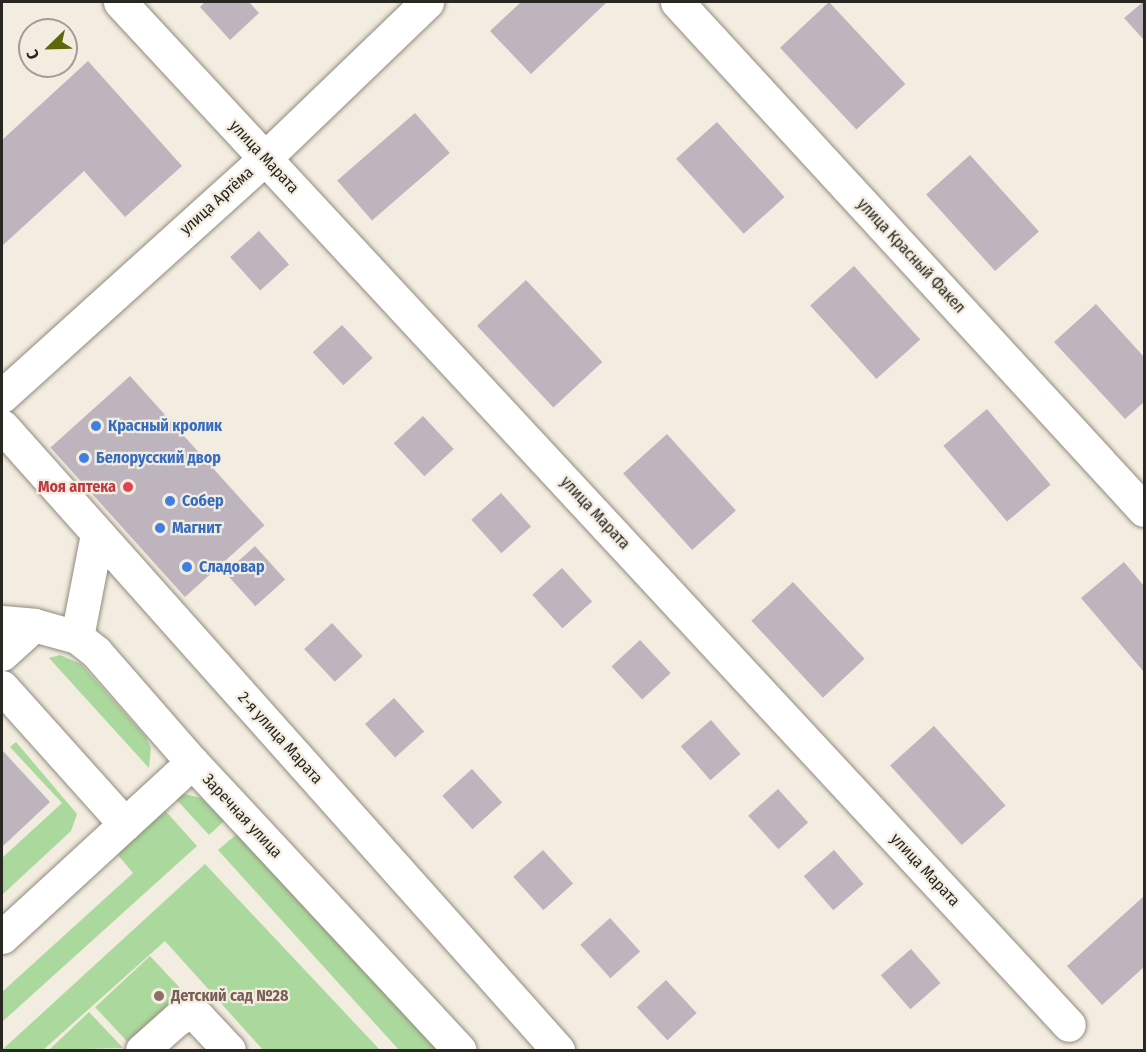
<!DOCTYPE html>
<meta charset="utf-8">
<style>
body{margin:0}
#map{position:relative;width:1146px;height:1052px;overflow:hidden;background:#f3ece0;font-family:"Fira Sans Condensed",sans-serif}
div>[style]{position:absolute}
.green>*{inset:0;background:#abd89d;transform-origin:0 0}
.building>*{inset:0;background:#beb4be;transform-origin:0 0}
.roads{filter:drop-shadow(0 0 2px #918b7f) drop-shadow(0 0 2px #918b7f)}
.minor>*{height:33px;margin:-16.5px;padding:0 16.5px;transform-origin:16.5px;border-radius:16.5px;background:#fff}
.dots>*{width:16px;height:16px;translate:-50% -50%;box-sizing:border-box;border:3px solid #f3ece0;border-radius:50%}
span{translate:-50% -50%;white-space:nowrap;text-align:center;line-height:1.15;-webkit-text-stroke:4.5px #f3ece0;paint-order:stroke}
.street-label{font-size:16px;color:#292722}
.shop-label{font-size:16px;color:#366cbe;font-weight:700}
.left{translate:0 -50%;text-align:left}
.health-label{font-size:16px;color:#be3a42;font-weight:700}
.right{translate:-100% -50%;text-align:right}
.education-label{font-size:16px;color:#785e54;font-weight:700}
.frame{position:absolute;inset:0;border:3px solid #292722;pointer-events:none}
.north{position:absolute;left:18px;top:18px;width:60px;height:60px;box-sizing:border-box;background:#f3ece0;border:2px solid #a29d94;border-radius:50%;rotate:247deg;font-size:16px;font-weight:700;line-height:24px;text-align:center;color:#292722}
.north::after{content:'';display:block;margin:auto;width:21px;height:27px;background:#5e670a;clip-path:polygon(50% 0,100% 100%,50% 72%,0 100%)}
</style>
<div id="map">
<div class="green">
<i style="clip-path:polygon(60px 655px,81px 664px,146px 737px,151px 748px,149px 768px,49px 658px)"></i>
<i style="clip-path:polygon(16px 742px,77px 814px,71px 831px,2px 895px,2px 858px,62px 803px,10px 747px)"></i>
<i style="clip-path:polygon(181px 793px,201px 798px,224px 821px,209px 835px,175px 798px)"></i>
<i style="clip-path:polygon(161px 806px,197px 846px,2px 1022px,2px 992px,133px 873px,113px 849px)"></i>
<i style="clip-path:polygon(238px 833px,440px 1050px,399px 1050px,218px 850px)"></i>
<i style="clip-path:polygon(205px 864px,380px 1050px,263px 1050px,165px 941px,43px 1050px,2px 1050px)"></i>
<i style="left:150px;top:956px;width:48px;height:75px;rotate:47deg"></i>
<i style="clip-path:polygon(89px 1012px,123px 1048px,49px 1050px)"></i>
</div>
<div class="building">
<i style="clip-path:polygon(205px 2px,249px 2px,259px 13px,230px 40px,200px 7px)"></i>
<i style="clip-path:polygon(521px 2px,607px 2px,531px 74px,490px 31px)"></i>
<i style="left:829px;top:2px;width:112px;height:67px;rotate:47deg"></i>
<i style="clip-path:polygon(1143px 2px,1144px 2px,1144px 40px,1124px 18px)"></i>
<i style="clip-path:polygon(88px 61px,182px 166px,125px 217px,84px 171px,2px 246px,2px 140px)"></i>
<i style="left:415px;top:113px;width:53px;height:103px;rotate:49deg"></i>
<i style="left:717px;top:122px;width:101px;height:55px;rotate:48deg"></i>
<i style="left:970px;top:155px;width:103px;height:59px;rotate:48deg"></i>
<i style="left:259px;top:231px;width:45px;height:39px;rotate:48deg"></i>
<i style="left:854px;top:266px;width:99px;height:59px;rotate:48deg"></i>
<i style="left:526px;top:280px;width:112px;height:67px;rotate:47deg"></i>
<i style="clip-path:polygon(1096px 304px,1144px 357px,1144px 402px,1125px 419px,1054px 342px)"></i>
<i style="left:342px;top:325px;width:45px;height:40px;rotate:47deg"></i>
<i style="left:130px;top:376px;width:201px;height:107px;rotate:48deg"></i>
<i style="left:987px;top:409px;width:99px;height:57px;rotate:50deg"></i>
<i style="left:423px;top:416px;width:45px;height:40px;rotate:47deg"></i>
<i style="left:667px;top:434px;width:103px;height:59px;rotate:48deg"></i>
<i style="left:501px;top:493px;width:45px;height:40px;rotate:48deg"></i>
<i style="left:255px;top:546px;width:45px;height:40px;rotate:48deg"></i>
<i style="clip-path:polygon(1124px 562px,1144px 586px,1144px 672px,1081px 598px)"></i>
<i style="left:562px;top:568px;width:45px;height:40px;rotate:48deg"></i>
<i style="left:793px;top:582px;width:105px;height:57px;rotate:47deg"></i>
<i style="left:332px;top:623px;width:45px;height:38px;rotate:47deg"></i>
<i style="left:640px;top:640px;width:45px;height:39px;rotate:47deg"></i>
<i style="left:394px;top:698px;width:45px;height:39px;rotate:48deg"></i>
<i style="left:711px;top:720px;width:45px;height:40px;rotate:49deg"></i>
<i style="left:934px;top:726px;width:107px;height:59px;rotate:48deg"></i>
<i style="clip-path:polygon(2px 750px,50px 802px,2px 847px)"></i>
<i style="left:472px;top:769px;width:45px;height:40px;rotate:48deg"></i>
<i style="left:778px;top:789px;width:45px;height:40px;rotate:48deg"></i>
<i style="left:543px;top:850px;width:45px;height:40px;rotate:48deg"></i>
<i style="left:834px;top:850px;width:45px;height:40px;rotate:49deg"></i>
<i style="clip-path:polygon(1144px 896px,1144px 967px,1102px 1005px,1067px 966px)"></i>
<i style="left:610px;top:918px;width:45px;height:40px;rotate:48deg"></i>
<i style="left:911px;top:949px;width:45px;height:40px;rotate:49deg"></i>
<i style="left:666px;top:980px;width:45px;height:40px;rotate:47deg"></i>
</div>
<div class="roads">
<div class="minor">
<i style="left:120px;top:2px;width:1395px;rotate:47.15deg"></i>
<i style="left:677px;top:2px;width:690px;rotate:47.41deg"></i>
<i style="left:2px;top:396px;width:355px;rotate:-42.1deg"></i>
<i style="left:265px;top:158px;width:225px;rotate:-43.9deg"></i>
<i style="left:2px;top:426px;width:836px;rotate:48.3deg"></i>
<i style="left:2px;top:622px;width:32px;rotate:5deg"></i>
<i style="left:34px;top:625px;width:45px;rotate:15.6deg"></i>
<i style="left:77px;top:637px;width:24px;rotate:38deg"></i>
<i style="left:96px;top:652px;width:146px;rotate:48.9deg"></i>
<i style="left:192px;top:762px;width:393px;rotate:47.1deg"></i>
<i style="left:77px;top:637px;width:105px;rotate:-79deg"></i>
<i style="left:2px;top:654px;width:43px;rotate:-42.2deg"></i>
<i style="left:2px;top:687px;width:184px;rotate:48.1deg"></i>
<i style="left:2px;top:937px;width:258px;rotate:-42.6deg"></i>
<i style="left:142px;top:1050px;width:47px;rotate:-41.5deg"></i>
<i style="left:177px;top:1019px;width:13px;rotate:-29deg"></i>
<i style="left:188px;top:1013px;width:11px;rotate:22deg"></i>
<i style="left:198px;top:1017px;width:45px;rotate:46.8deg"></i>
</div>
</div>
<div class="dots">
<i style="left:96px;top:426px;background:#3f7fe0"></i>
<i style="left:84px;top:458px;background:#3f7fe0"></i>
<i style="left:128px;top:487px;background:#e0444e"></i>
<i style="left:170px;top:501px;background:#3f7fe0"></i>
<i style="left:160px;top:528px;background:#3f7fe0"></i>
<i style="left:187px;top:567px;background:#3f7fe0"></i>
<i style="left:159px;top:996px;background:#8d6e63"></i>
</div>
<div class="street-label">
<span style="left:264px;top:157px;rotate:47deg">улица Марата</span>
<span style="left:217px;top:201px;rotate:-42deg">улица Артёма</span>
<span style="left:911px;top:256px;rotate:47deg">улица Красный Факел</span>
<span style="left:595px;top:513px;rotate:47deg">улица Марата</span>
<span style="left:280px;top:738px;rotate:48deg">2-я улица Марата</span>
<span style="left:242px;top:816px;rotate:47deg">Заречная улица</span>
<span style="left:925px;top:870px;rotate:47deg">улица Марата</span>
</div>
<div class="shop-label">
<span class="left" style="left:108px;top:426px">Красный кролик</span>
<span class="left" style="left:96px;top:458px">Белорусский двор</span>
<span class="left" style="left:182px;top:501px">Собер</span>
<span class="left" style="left:172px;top:528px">Магнит</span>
<span class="left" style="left:199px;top:567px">Сладовар</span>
</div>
<div class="health-label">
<span class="right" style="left:116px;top:487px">Моя аптека</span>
</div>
<div class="education-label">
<span class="left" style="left:171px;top:996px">Детский сад №28</span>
</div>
<div class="frame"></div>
<div class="north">С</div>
</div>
